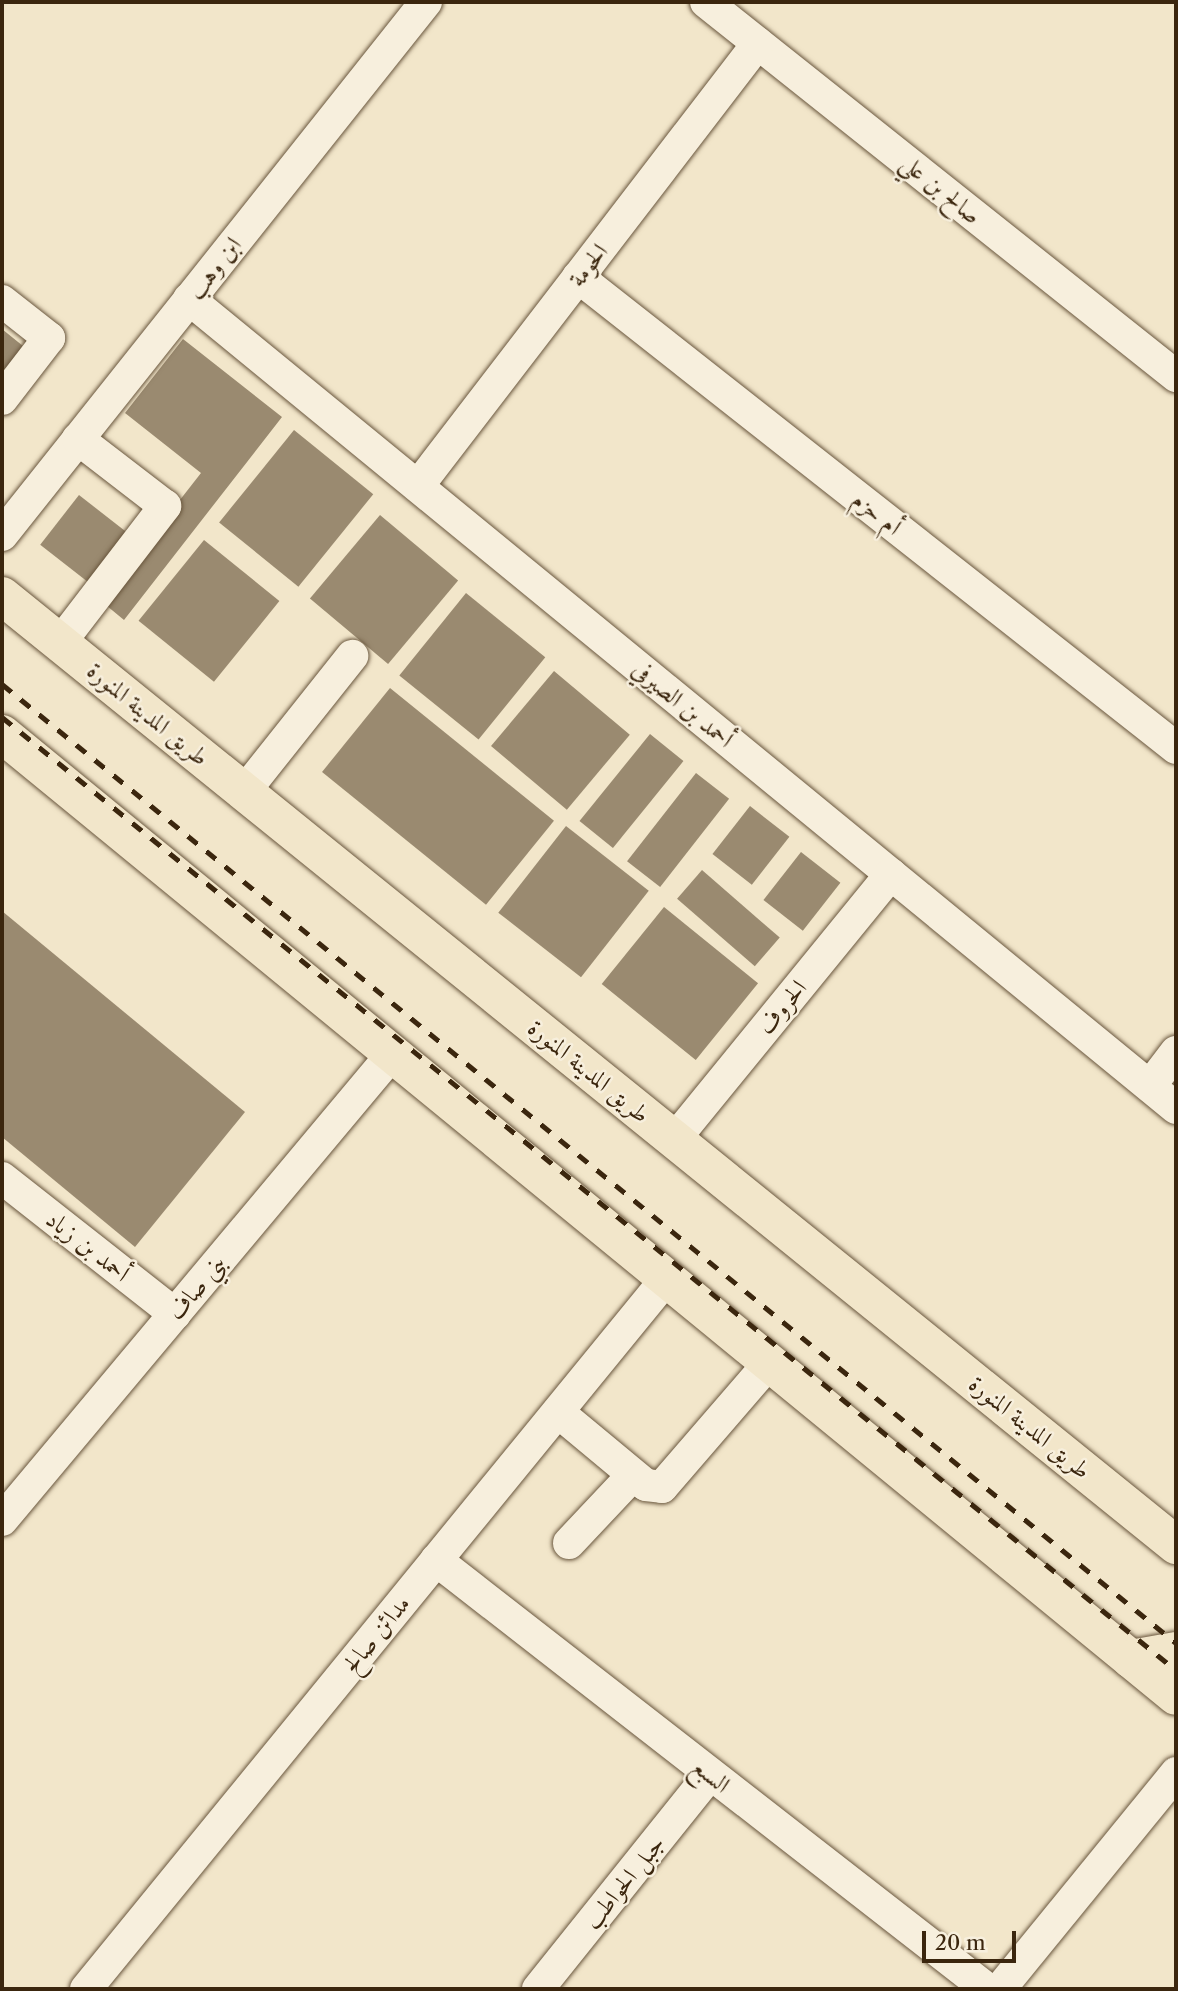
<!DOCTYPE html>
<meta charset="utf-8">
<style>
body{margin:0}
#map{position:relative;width:1178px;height:1991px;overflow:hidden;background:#f2e6ca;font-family:"Libre Caslon Text",Amiri,serif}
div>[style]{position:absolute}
.building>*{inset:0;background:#9a8a70;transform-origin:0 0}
.roads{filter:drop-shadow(0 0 2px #69563d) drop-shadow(0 0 2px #69563d)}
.minor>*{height:32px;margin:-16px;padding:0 16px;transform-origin:16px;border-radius:16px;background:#f7efdd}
.major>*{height:38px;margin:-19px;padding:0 19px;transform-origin:19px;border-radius:19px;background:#f2e6ca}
.rail>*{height:5px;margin-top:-2.5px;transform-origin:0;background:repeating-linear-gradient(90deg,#3b260e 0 12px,transparent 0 24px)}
span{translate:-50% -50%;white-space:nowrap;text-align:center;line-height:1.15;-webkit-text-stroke:5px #f7efdd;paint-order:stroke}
.street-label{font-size:24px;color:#3b260e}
.frame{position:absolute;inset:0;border:4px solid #3b260e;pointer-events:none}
.scale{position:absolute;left:922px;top:1931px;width:94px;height:32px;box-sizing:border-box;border:4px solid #3b260e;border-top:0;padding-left:9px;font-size:21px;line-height:24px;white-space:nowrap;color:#3b260e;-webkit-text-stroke:5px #f7efdd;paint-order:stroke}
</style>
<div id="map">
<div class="building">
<i style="clip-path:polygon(2px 329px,23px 346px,2px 373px)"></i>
<i style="clip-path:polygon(183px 339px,282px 417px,124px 620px,101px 601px,201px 473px,125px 413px)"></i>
<i style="left:294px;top:430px;width:102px;height:119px;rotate:39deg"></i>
<i style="left:79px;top:495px;width:65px;height:63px;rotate:38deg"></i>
<i style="left:380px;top:515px;width:102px;height:109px;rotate:40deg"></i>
<i style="left:204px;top:540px;width:97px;height:104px;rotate:39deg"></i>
<i style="left:466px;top:593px;width:102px;height:106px;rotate:39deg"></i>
<i style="left:554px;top:671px;width:99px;height:98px;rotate:40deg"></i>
<i style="left:390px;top:688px;width:211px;height:108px;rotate:39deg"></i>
<i style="left:650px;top:734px;width:43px;height:112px;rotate:39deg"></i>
<i style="left:696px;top:773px;width:42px;height:112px;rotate:38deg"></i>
<i style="left:750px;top:806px;width:50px;height:61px;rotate:38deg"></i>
<i style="left:566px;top:826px;width:105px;height:110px;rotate:38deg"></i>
<i style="left:801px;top:852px;width:50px;height:61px;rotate:38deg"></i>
<i style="left:702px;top:870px;width:103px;height:38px;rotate:41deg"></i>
<i style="left:664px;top:907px;width:121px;height:99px;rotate:39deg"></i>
<i style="clip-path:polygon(2px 911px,245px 1112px,135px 1247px,2px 1137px)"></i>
</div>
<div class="roads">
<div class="minor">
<i style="left:706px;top:2px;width:601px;rotate:38.51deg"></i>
<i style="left:578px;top:277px;width:761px;rotate:38.22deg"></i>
<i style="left:189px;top:299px;width:1276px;rotate:39.34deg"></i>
<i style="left:2px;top:301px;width:60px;rotate:38.2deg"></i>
<i style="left:49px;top:338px;width:77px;rotate:127.6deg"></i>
<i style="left:418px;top:486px;width:558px;rotate:-52.49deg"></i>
<i style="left:2px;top:535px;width:681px;rotate:-51.5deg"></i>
<i style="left:60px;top:643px;width:173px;rotate:-52.5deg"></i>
<i style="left:165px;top:506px;width:110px;rotate:-142.4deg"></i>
<i style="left:244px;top:792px;width:174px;rotate:-51.5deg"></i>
<i style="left:1150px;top:1086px;width:43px;rotate:-52.6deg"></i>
<i style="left:674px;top:1140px;width:343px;rotate:-50.8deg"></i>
<i style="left:2px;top:1178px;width:220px;rotate:38.2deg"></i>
<i style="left:558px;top:1412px;width:114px;rotate:39.7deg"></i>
<i style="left:646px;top:1485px;width:16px;rotate:7deg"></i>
<i style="left:662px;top:1487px;width:165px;rotate:-49.2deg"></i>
<i style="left:2px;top:1520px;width:609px;rotate:-50.06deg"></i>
<i style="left:569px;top:1543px;width:93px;rotate:-46.7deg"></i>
<i style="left:436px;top:1560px;width:698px;rotate:37.9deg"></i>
<i style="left:86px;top:1989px;width:918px;rotate:-50.75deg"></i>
<i style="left:538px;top:1989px;width:275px;rotate:-51.3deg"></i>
<i style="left:1000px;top:1989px;width:279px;rotate:-50.8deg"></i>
</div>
<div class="major">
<i style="left:2px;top:596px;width:1510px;rotate:38.95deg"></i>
<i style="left:2px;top:734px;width:1460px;rotate:39.33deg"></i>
<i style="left:1131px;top:1659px;width:46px;rotate:-10.1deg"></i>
<i style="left:1131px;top:1659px;width:58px;rotate:39.4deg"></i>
</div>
</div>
<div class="rail">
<i style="left:2px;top:684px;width:1516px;rotate:39.24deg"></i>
<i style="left:2px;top:717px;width:1512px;rotate:39.07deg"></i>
</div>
<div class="street-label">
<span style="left:941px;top:189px;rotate:39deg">صالح بن علي</span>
<span style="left:588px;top:265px;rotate:-52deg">الحومة</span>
<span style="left:214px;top:268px;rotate:-52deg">ابن وهب</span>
<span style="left:877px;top:513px;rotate:38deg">أم حزم</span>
<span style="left:683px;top:704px;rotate:39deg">أحمد بن الصيرفي</span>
<span style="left:148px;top:714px;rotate:39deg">طريق المدينة المنورة</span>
<span style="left:782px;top:1007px;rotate:-51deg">الحروف</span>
<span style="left:589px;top:1071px;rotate:39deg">طريق المدينة المنورة</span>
<span style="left:88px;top:1246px;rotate:38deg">أحمد بن زياد</span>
<span style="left:197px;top:1287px;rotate:-50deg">بني صاف</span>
<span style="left:1030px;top:1427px;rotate:39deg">طريق المدينة المنورة</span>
<span style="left:376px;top:1634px;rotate:-51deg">مدائن صالح</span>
<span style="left:711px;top:1775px;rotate:38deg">السبع</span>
<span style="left:624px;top:1882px;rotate:-51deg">جبل الحواطب</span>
</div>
<div class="frame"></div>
<div class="scale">20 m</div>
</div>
